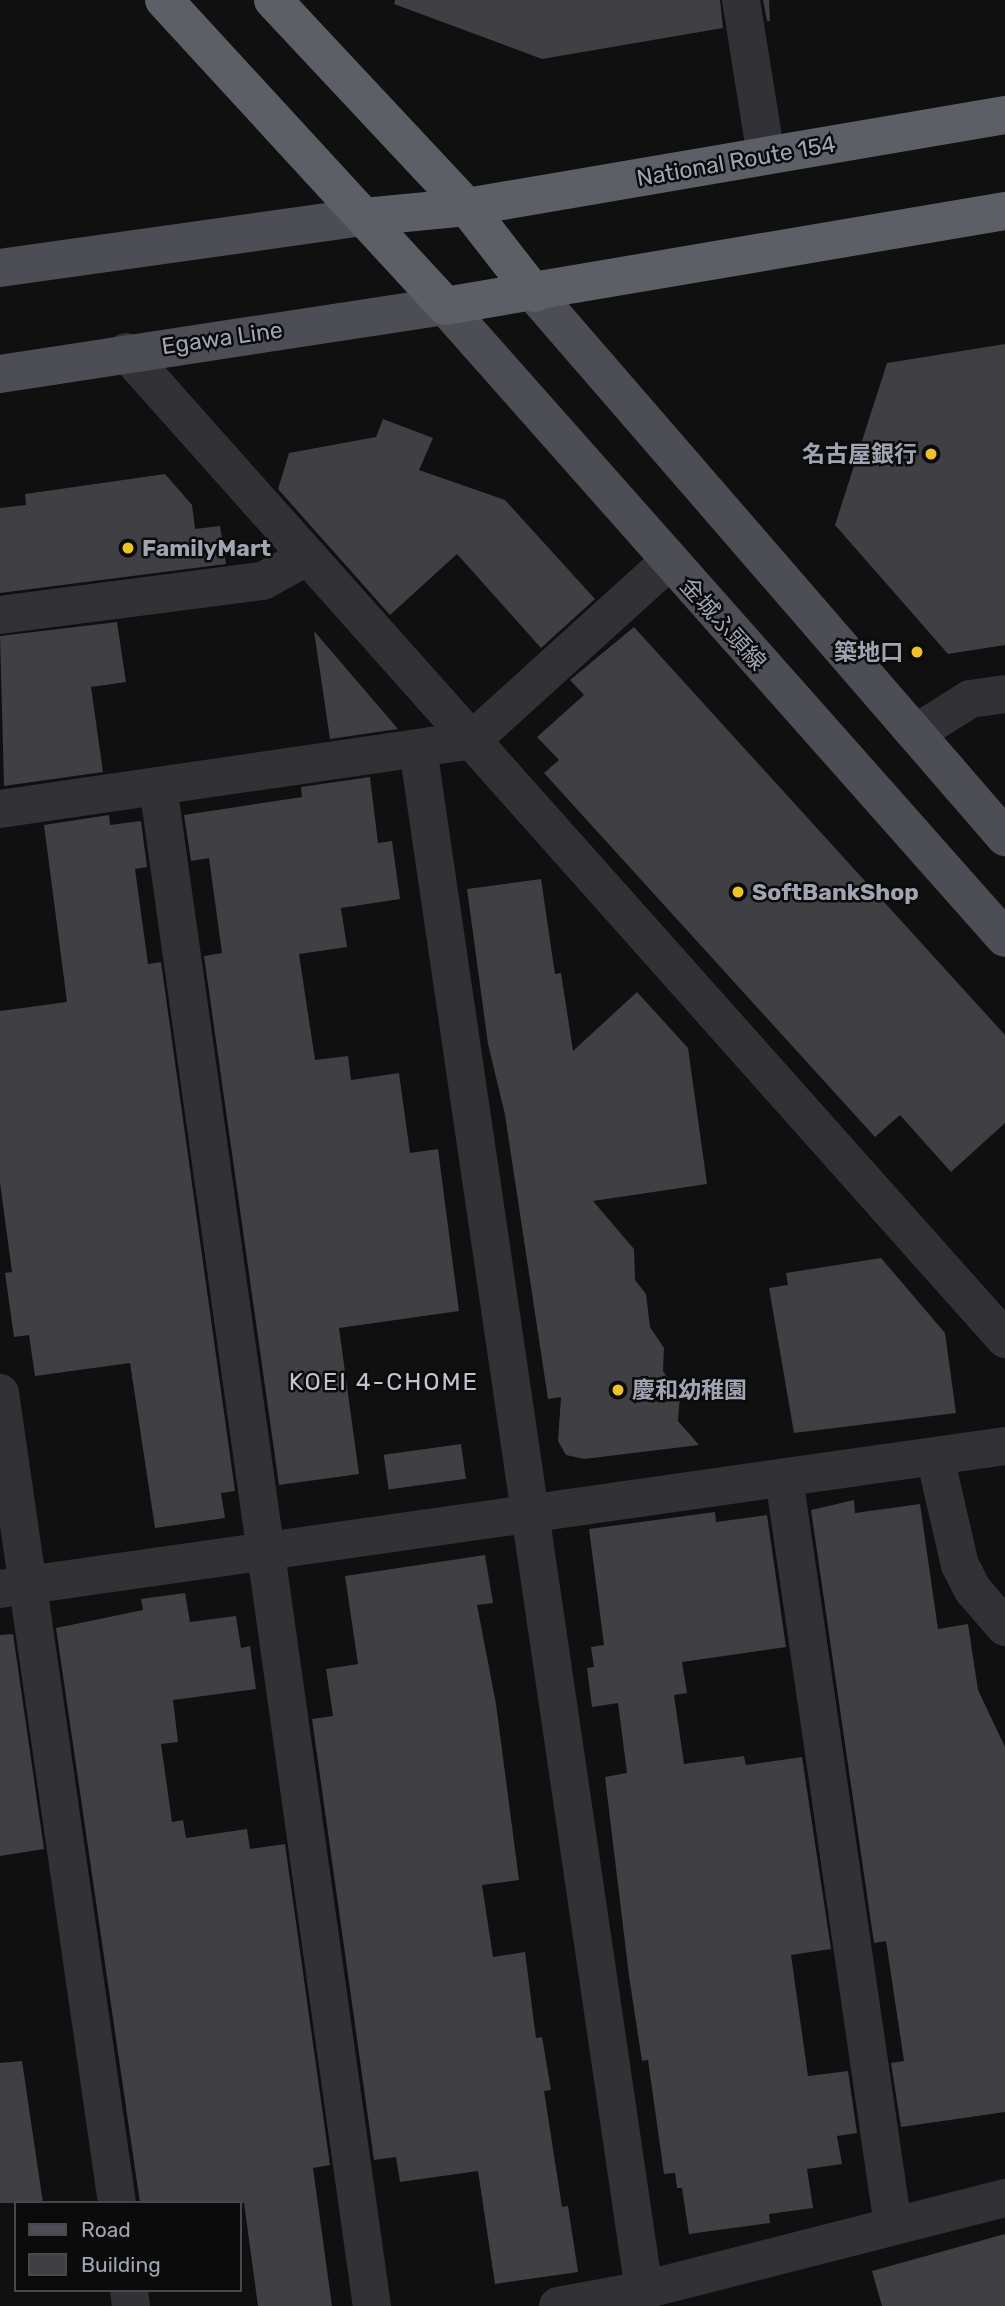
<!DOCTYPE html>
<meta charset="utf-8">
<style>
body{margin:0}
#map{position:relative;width:1005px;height:2306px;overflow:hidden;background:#101011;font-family:Rubik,"Noto Sans JP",sans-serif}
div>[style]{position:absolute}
.building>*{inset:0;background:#3f3f44;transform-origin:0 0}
.minor>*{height:38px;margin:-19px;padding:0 19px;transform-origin:19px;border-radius:19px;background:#313136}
.major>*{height:38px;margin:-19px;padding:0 19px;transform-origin:19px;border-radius:19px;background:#4d4e55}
.highway>*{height:38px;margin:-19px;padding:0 19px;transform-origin:19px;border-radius:19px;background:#5d5f67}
.dots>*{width:19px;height:19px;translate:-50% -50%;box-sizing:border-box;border:4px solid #0b0b0c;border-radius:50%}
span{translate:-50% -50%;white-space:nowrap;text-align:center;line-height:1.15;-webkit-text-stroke:5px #0b0b0c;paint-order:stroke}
.street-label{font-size:23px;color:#a1a4b2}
.poi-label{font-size:23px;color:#a1a4b2;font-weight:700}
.right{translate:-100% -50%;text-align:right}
.left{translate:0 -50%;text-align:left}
.neighbourhood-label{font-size:24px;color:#c2c4ce;letter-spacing:2px}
.legend{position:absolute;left:14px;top:2201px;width:228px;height:91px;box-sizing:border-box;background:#0b0b0c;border:2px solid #47484e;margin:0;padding:9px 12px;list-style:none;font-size:21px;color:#a1a4b2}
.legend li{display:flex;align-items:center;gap:14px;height:35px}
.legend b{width:35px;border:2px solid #47484e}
</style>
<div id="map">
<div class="building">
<i style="clip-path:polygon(395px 0,720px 0,723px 28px,542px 59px,394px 4px)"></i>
<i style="clip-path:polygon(763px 0,769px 0,770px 21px,767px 21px)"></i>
<i style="clip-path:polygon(1005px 344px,1005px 645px,948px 654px,835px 525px,887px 363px)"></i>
<i style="clip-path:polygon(383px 419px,433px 438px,419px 470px,505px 500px,595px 599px,541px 648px,457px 554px,390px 615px,278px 489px,289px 453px,376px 437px)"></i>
<i style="clip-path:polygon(165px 474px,192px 505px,195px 529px,220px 526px,226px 564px,0 593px,0 508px,26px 505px,25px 494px)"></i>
<i style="clip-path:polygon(117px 622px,126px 682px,91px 687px,103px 772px,4px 786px,0 636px)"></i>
<i style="clip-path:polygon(634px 627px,1005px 1035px,1005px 1123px,951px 1172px,900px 1115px,875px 1137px,544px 773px,559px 760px,537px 737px,584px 695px,570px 680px)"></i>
<i style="clip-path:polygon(314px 631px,398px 729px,330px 739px)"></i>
<i style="clip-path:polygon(370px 777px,378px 843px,392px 841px,400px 899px,341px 908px,347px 947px,299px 954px,315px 1060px,348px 1056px,351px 1080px,399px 1073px,410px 1153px,438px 1149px,459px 1311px,339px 1328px,359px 1474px,279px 1485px,204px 956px,222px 953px,209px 858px,191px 861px,184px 815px,302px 797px,301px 787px)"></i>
<i style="clip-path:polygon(109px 815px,110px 825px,141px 821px,147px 867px,135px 869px,148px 964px,161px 962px,235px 1491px,221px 1493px,225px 1518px,155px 1528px,130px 1363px,35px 1376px,29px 1335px,14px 1337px,5px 1273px,12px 1272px,0 1183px,0 1011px,67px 1002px,44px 825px)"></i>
<i style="clip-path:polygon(541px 879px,555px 974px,561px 973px,573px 1051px,637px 992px,688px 1048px,707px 1184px,593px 1201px,634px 1249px,635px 1280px,646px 1294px,650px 1327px,664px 1348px,663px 1371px,680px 1395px,678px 1421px,699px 1445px,584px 1459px,566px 1455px,558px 1441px,561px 1397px,548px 1399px,505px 1115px,488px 1044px,467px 889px)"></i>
<i style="clip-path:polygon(881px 1258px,945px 1333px,956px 1413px,794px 1433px,769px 1288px,788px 1285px,786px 1273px)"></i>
<i style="left:461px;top:1444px;width:35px;height:78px;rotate:82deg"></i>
<i style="clip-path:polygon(854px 1500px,855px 1513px,920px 1504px,938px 1629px,968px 1624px,978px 1690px,1005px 1747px,1005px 2112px,901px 2127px,891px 2063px,904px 2061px,886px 1941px,874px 1943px,811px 1510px)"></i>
<i style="clip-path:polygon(715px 1512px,716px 1522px,767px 1515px,786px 1647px,682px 1662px,687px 1693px,674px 1695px,684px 1764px,744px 1756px,746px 1765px,802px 1757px,831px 1949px,791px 1955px,808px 2076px,848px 2071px,857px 2133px,837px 2136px,842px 2164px,807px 2169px,813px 2208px,769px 2214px,770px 2223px,689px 2234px,682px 2188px,677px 2188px,675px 2173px,664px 2174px,648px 2060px,642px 2061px,629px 1976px,605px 1777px,627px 1773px,618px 1703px,592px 1707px,587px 1668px,594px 1667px,591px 1647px,604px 1645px,589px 1529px)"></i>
<i style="clip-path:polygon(485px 1555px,493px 1603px,477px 1605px,496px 1704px,519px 1880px,482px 1885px,493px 1957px,525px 1952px,536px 2038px,542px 2037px,551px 2090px,544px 2091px,562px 2207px,568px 2206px,578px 2272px,495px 2284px,478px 2171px,400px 2182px,396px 2157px,374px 2160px,312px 1719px,333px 1716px,326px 1669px,358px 1664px,345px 1576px)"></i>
<i style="clip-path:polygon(185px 1593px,190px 1622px,236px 1616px,241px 1648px,250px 1646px,256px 1689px,173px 1700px,178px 1742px,161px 1744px,172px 1822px,183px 1820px,186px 1838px,247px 1829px,250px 1849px,285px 1844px,330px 2165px,313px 2168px,332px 2306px,258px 2306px,244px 2203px,140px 2203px,56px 1628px,143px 1610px,141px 1599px)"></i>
<i style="clip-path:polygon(13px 1634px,44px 1849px,0 1856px,0 1635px)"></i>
<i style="clip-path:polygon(22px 2061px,43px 2203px,0 2203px,0 2063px)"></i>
<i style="clip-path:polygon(1005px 2234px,1005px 2306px,882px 2306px,872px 2271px)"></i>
</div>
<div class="minor">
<i style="left:741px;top:0;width:158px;rotate:80.9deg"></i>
<i style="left:126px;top:352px;width:1322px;rotate:48.31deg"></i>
<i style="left:0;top:615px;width:265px;rotate:-7.4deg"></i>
<i style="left:263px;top:581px;width:51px;rotate:-29.1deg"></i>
<i style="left:916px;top:733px;width:64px;rotate:-32.2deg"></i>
<i style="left:970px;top:699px;width:35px;rotate:-8deg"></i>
<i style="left:418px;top:749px;width:1557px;rotate:81.66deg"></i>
<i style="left:158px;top:786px;width:1535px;rotate:81.99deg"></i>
<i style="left:0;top:809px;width:477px;rotate:-8.3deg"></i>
<i style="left:472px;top:740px;width:265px;rotate:-42.2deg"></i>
<i style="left:0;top:1393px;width:818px;rotate:81.78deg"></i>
<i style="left:935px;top:1457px;width:111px;rotate:77deg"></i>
<i style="left:960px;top:1565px;width:28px;rotate:63deg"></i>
<i style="left:973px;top:1590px;width:49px;rotate:49.1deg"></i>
<i style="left:784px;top:1478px;width:756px;rotate:81.71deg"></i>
<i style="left:0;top:1589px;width:1015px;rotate:-8.1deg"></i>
<i style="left:129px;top:2290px;width:16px;rotate:83deg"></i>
<i style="left:558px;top:2306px;width:87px;rotate:-10.5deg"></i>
<i style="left:644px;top:2290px;width:373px;rotate:-14.3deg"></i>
</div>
<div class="major">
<i style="left:0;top:268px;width:368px;rotate:-8deg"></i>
<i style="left:534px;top:293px;width:720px;rotate:49.11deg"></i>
<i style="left:0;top:374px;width:450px;rotate:-8.7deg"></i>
<i style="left:445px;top:306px;width:844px;rotate:48.46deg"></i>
</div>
<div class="highway">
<i style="left:164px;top:0;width:415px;rotate:47.4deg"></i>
<i style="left:445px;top:306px;width:568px;rotate:-9.63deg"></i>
<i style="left:273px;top:0;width:284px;rotate:46.9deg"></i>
<i style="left:467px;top:207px;width:109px;rotate:52.1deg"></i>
<i style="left:364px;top:217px;width:103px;rotate:-5.5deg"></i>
<i style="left:467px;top:207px;width:546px;rotate:-9.7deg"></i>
</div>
<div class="dots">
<i style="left:931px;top:454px;background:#efc22a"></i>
<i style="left:128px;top:548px;background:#efc22a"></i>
<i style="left:917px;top:652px;background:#efc22a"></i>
<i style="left:738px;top:892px;background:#efc22a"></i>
<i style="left:618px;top:1390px;background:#efc22a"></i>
</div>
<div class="street-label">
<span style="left:736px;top:161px;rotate:-10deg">National Route 154</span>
<span style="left:222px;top:338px;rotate:-8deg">Egawa Line</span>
<span style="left:723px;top:624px;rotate:48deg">金城ふ頭線</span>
</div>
<div class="poi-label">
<span class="right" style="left:917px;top:454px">名古屋銀行</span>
<span class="left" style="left:142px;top:548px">FamilyMart</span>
<span class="right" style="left:903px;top:652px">築地口</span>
<span class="left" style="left:752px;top:892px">SoftBankShop</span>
<span class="left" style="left:632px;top:1390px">慶和幼稚園</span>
</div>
<div class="neighbourhood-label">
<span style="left:384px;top:1383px">KOEI 4-CHOME</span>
</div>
<ul class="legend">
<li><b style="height:9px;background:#4d4e55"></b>Road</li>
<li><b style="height:19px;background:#3f3f44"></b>Building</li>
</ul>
</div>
